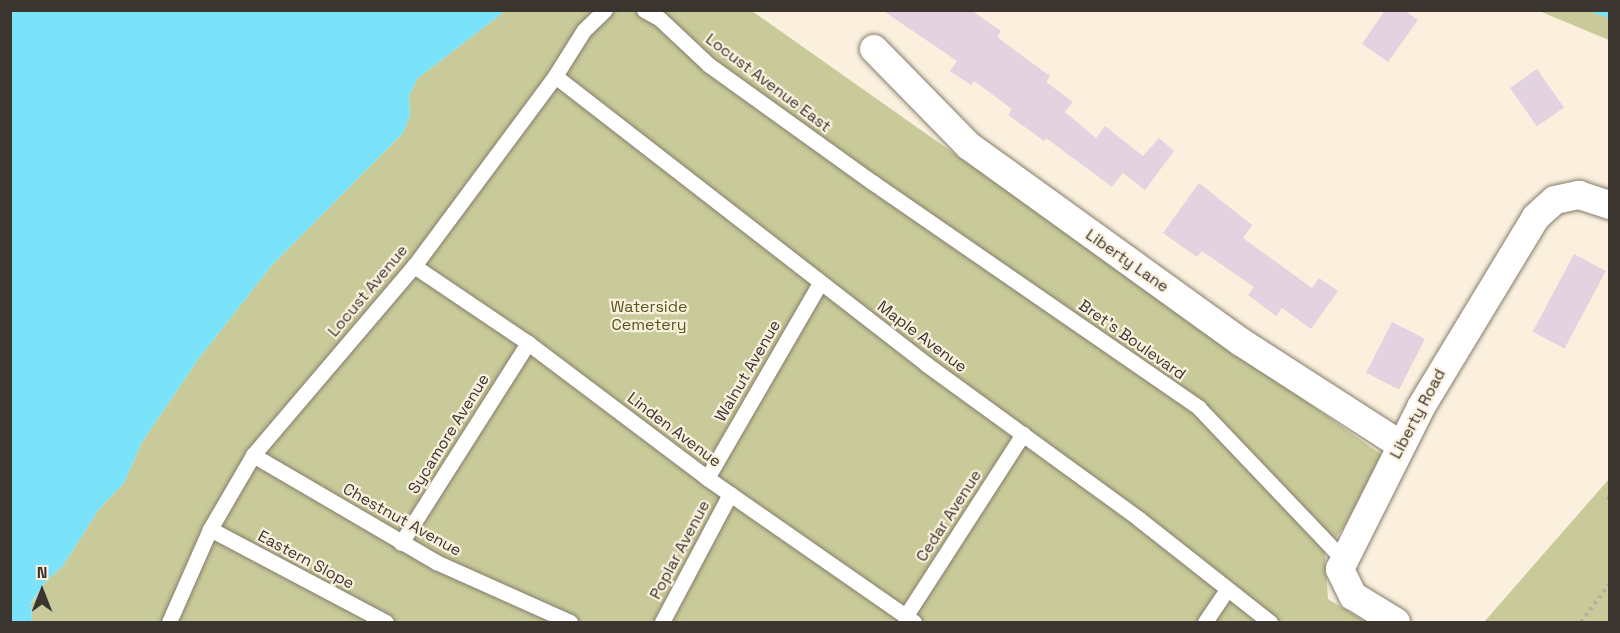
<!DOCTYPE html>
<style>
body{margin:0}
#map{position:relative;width:1620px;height:633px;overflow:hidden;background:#fbf0de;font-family:"Space Grotesk",sans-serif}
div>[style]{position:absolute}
.green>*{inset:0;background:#c8cb99}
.water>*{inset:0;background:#7ae3f9}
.stream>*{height:8px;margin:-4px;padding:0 4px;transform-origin:4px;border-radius:4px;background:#7ae3f9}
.building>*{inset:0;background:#e3d2e0;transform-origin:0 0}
.path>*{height:4px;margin-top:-2px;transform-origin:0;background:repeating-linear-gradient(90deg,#b6ad9f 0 3px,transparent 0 7.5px)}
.roads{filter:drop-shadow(0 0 2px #867c6c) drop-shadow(0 0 2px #867c6c)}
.lane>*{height:15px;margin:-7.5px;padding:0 7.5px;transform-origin:7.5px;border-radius:7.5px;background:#fff}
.street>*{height:28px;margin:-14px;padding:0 14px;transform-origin:14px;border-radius:14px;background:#fff}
span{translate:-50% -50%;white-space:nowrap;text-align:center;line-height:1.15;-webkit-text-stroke:4.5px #fbf0de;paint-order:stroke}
.street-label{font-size:16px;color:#3a352e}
.park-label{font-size:16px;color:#56571c}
.frame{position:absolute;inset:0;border:12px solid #3a352e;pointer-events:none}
.north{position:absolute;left:12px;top:561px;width:60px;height:60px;-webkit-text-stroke:4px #fbf0de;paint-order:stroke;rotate:0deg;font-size:16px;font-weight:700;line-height:24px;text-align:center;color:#3a352e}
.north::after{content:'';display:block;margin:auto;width:21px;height:27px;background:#3a352e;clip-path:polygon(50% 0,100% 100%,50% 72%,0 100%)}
</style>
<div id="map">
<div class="green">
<i style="clip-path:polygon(505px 11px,752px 11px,1382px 455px,1346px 524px,1325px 552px,1328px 599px,1366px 622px,32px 622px,31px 604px,46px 581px,62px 567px,99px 509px,124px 483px,142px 442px,199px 358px,272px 265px,403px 133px,410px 116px,409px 96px,418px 78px)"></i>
<i style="clip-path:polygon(1539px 11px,1609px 11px,1609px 40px)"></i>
<i style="clip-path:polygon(1609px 479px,1609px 622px,1484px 622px)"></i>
</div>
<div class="water">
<i style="clip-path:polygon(10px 11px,505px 11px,418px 78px,409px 96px,410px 116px,403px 133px,272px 265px,199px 358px,142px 442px,124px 483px,99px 509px,62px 567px,46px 581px,31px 603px,32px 622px,10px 622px)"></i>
</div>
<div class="stream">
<i style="left:1597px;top:10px;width:14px;rotate:17deg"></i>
</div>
<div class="building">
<i style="clip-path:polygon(882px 10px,971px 10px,1001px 31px,997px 37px,1050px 76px,1046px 82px,1073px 102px,1065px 112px,1096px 138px,1105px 126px,1143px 156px,1159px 138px,1174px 151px,1145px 190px,1123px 173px,1112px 187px,1046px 138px,1044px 141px,1008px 115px,1012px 109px,974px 81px,971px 85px,950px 71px,957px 61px)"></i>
<i style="clip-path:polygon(1385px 10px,1404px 10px,1418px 20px,1388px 62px,1362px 44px)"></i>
<i style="left:1537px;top:69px;width:47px;height:33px;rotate:55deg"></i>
<i style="clip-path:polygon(1199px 183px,1252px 225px,1243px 238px,1312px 288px,1319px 278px,1338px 291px,1311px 329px,1282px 308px,1276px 316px,1248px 295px,1254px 287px,1202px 251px,1197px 257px,1163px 233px)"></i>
<i style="left:1574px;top:254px;width:36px;height:88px;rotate:28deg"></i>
<i style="left:1392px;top:322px;width:37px;height:57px;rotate:27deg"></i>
</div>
<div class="path">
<i style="left:1607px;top:497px;width:4px;rotate:34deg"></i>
<i style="left:1581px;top:622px;width:49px;rotate:-53.4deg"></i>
</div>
<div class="roads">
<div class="lane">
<i style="left:644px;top:10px;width:18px;rotate:29deg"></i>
<i style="left:660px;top:19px;width:67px;rotate:43.2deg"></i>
<i style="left:709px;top:65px;width:201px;rotate:35.7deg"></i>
<i style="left:872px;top:182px;width:397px;rotate:34.6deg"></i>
<i style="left:1199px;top:408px;width:210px;rotate:46.4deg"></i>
<i style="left:555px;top:76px;width:470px;rotate:37.8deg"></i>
<i style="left:926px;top:364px;width:263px;rotate:36deg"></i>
<i style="left:1139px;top:519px;width:167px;rotate:38.2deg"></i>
<i style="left:414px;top:266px;width:138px;rotate:34deg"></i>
<i style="left:528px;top:343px;width:224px;rotate:37deg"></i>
<i style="left:707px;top:478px;width:252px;rotate:34.8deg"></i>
<i style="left:253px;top:455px;width:212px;rotate:30.3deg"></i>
<i style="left:436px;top:562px;width:147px;rotate:24.1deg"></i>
<i style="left:707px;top:478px;width:225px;rotate:-59.9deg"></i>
<i style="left:210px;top:529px;width:199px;rotate:27.9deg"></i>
<i style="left:401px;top:543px;width:237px;rotate:-57.6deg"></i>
<i style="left:905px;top:617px;width:218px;rotate:-57.2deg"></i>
<i style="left:169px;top:622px;width:102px;rotate:-66.2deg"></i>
<i style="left:210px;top:529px;width:86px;rotate:-59.8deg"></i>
<i style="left:253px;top:455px;width:248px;rotate:-49.6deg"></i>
<i style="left:414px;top:266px;width:237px;rotate:-53.4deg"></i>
<i style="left:555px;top:76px;width:54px;rotate:-57.8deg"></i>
<i style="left:584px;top:30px;width:29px;rotate:-44deg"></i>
<i style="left:662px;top:622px;width:145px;rotate:-62deg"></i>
<i style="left:1205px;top:622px;width:37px;rotate:-56deg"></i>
</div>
<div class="street">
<i style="left:874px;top:49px;width:136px;rotate:45.6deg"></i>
<i style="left:969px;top:146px;width:335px;rotate:35.8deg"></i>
<i style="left:1241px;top:342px;width:190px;rotate:32.8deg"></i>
<i style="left:1396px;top:622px;width:50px;rotate:-148.8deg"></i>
<i style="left:1353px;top:596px;width:30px;rotate:-116deg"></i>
<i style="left:1340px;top:569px;width:181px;rotate:-63.4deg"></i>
<i style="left:1421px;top:407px;width:222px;rotate:-58.8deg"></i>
<i style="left:1536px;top:217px;width:25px;rotate:-42deg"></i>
<i style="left:1555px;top:200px;width:25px;rotate:-12deg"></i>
<i style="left:1579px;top:195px;width:33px;rotate:18deg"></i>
</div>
</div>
<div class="street-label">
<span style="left:768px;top:83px;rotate:37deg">Locust Avenue East</span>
<span style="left:1127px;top:261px;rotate:35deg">Liberty Lane</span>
<span style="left:368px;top:291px;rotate:-50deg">Locust Avenue</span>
<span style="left:922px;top:337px;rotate:37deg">Maple Avenue</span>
<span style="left:1132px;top:340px;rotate:35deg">Bret's Boulevard</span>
<span style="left:748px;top:371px;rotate:-60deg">Walnut Avenue</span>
<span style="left:1418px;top:414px;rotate:-62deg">Liberty Road</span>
<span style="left:674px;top:430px;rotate:37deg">Linden Avenue</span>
<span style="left:449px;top:434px;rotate:-58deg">Sycamore Avenue</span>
<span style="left:949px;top:516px;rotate:-57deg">Cedar Avenue</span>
<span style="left:402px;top:520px;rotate:29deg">Chestnut Avenue</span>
<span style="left:680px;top:550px;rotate:-62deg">Poplar Avenue</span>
<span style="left:306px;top:560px;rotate:28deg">Eastern Slope</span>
</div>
<div class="park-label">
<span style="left:649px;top:316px">Waterside<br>Cemetery</span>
</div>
<div class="frame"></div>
<div class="north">N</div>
</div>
